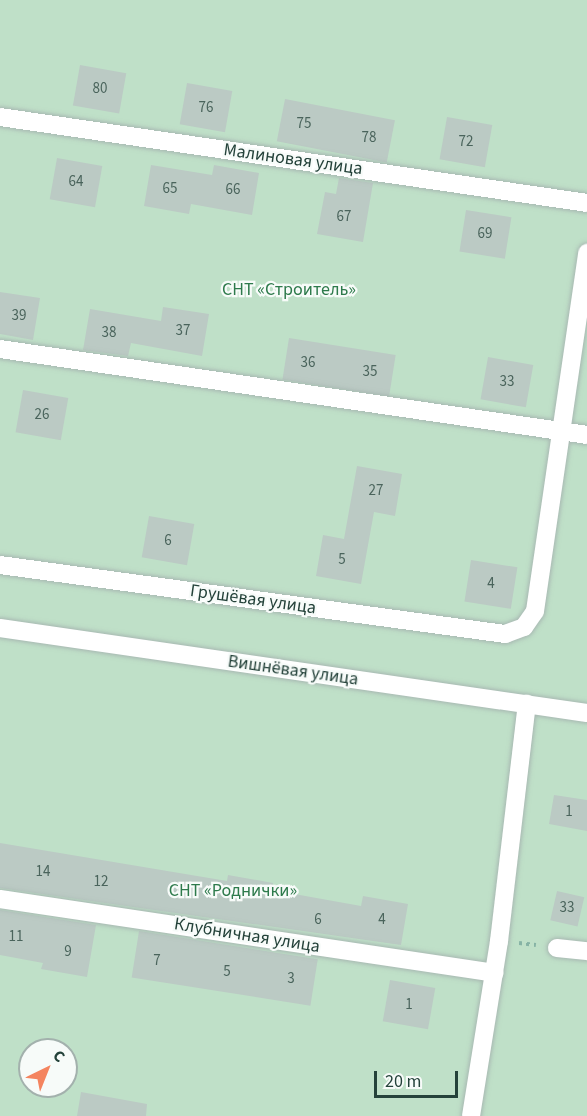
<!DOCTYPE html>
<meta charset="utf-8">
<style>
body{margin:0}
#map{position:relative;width:587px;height:1116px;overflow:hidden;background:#e6efeb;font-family:"Source Sans 3",sans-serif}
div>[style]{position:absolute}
.green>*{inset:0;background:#bfe0c8}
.building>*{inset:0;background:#bbcac4;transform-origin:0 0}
.path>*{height:4px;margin-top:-2px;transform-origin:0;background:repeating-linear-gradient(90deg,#86b3a5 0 3px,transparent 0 7.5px)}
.roads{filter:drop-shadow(0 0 2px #a8b8b2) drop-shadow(0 0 2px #a8b8b2)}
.street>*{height:18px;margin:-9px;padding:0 9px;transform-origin:9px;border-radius:9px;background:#fff}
.secondary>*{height:18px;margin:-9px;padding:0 9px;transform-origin:9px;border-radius:9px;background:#fff}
span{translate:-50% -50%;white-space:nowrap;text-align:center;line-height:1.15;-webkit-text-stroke:4.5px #f7fbf9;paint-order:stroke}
.number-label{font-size:15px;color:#4a645c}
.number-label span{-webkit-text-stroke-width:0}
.street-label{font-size:18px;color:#24423a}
.park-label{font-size:18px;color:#2d7a4b}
.north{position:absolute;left:18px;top:1038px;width:60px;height:60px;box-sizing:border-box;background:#f7fbf9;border:2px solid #a3b1ad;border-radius:50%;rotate:43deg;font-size:16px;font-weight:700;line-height:24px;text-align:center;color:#24423a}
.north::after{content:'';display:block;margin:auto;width:21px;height:27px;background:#f4845f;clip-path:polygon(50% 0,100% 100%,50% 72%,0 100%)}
.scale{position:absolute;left:374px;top:1071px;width:84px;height:27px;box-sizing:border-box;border:3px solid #24423a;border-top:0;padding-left:8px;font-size:18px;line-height:21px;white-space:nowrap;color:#24423a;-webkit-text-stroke:4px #f7fbf9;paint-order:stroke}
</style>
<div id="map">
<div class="green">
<i style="clip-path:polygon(evenodd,0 0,587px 0,587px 1116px,0 1116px,0 0,30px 1050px,66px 1050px,66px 1086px,30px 1086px,30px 1050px)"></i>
</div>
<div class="building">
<i style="left:80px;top:65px;width:47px;height:41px;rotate:10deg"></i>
<i style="left:187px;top:83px;width:46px;height:42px;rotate:10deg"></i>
<i style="left:285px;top:99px;width:112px;height:43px;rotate:11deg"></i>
<i style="left:447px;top:117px;width:46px;height:43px;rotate:10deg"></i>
<i style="left:57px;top:158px;width:46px;height:42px;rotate:10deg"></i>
<i style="clip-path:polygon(151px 165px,212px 175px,214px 165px,259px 173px,252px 215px,191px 204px,189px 214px,144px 206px)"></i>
<i style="clip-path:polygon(339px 178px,373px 183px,363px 242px,317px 234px,325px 192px,336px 194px)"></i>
<i style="left:466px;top:210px;width:46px;height:42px;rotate:9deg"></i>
<i style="clip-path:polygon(0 292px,40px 298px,33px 340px,0 334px)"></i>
<i style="clip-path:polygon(163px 307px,209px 314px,202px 356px,131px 343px,128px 356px,83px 350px,90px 309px,161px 321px)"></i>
<i style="left:289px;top:338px;width:108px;height:42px;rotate:9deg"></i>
<i style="left:488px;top:357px;width:46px;height:43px;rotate:10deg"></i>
<i style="left:23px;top:390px;width:46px;height:43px;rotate:10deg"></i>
<i style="clip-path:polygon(357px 466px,402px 474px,395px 516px,374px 512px,361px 584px,316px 576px,323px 535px,344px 539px)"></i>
<i style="left:149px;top:516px;width:46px;height:42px;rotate:10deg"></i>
<i style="left:471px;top:560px;width:47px;height:42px;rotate:9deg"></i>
<i style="clip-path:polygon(554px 795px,587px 800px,587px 831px,549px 824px)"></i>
<i style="clip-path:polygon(0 843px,227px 881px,228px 875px,273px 883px,272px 890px,361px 906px,363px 896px,408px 904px,401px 945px,0 888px)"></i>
<i style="left:557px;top:891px;width:28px;height:30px;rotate:13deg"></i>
<i style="clip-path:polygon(0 910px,96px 925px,87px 977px,41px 969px,43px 963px,0 955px)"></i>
<i style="left:139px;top:931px;width:181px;height:47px;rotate:9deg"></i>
<i style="left:390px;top:980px;width:46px;height:42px;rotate:10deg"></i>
<i style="clip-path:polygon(81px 1092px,147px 1104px,146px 1116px,77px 1116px)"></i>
</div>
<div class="path">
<i style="left:519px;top:943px;width:17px;rotate:7deg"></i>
</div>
<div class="roads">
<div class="street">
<i style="left:0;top:117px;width:593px;rotate:8.33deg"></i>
<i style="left:0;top:349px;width:593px;rotate:8.33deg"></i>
<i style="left:0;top:565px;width:510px;rotate:7.78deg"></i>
<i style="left:0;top:899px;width:500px;rotate:8.5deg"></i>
<i style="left:557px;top:948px;width:30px;rotate:6deg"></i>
<i style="left:471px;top:1116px;width:177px;rotate:-80.9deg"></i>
<i style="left:499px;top:941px;width:239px;rotate:-83.3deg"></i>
</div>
<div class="secondary">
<i style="left:0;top:628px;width:593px;rotate:8.24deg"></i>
<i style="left:505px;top:634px;width:20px;rotate:-20deg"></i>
<i style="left:524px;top:627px;width:19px;rotate:-55deg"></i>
<i style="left:535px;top:611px;width:362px;rotate:-81.7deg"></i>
</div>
</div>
<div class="number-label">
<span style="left:100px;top:89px">80</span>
<span style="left:206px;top:108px">76</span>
<span style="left:304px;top:124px">75</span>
<span style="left:369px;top:138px">78</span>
<span style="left:466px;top:142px">72</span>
<span style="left:76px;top:182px">64</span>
<span style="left:170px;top:189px">65</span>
<span style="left:233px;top:190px">66</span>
<span style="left:344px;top:217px">67</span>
<span style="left:485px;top:234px">69</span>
<span style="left:19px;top:316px">39</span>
<span style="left:183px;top:331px">37</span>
<span style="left:109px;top:333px">38</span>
<span style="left:308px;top:363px">36</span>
<span style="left:370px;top:372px">35</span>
<span style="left:507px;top:382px">33</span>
<span style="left:42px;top:415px">26</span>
<span style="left:376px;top:491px">27</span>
<span style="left:168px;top:541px">6</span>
<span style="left:342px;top:560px">5</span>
<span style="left:491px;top:584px">4</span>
<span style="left:569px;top:812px">1</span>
<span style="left:43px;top:872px">14</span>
<span style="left:101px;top:882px">12</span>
<span style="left:567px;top:908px">33</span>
<span style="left:318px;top:920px">6</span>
<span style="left:382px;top:920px">4</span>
<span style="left:16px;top:937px">11</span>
<span style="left:68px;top:952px">9</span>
<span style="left:157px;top:961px">7</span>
<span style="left:227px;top:972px">5</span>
<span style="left:291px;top:979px">3</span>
<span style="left:409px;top:1005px">1</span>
</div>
<div class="street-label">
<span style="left:293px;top:160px;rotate:8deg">Малиновая улица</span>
<span style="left:253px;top:600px;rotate:8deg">Грушёвая улица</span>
<span style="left:293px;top:671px;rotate:8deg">Вишнёвая улица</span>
<span style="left:247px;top:936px;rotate:9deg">Клубничная улица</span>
</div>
<div class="park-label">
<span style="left:289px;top:290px">СНТ «Строитель»</span>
<span style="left:233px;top:891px">СНТ «Роднички»</span>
</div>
<div class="north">С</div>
<div class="scale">20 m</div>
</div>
